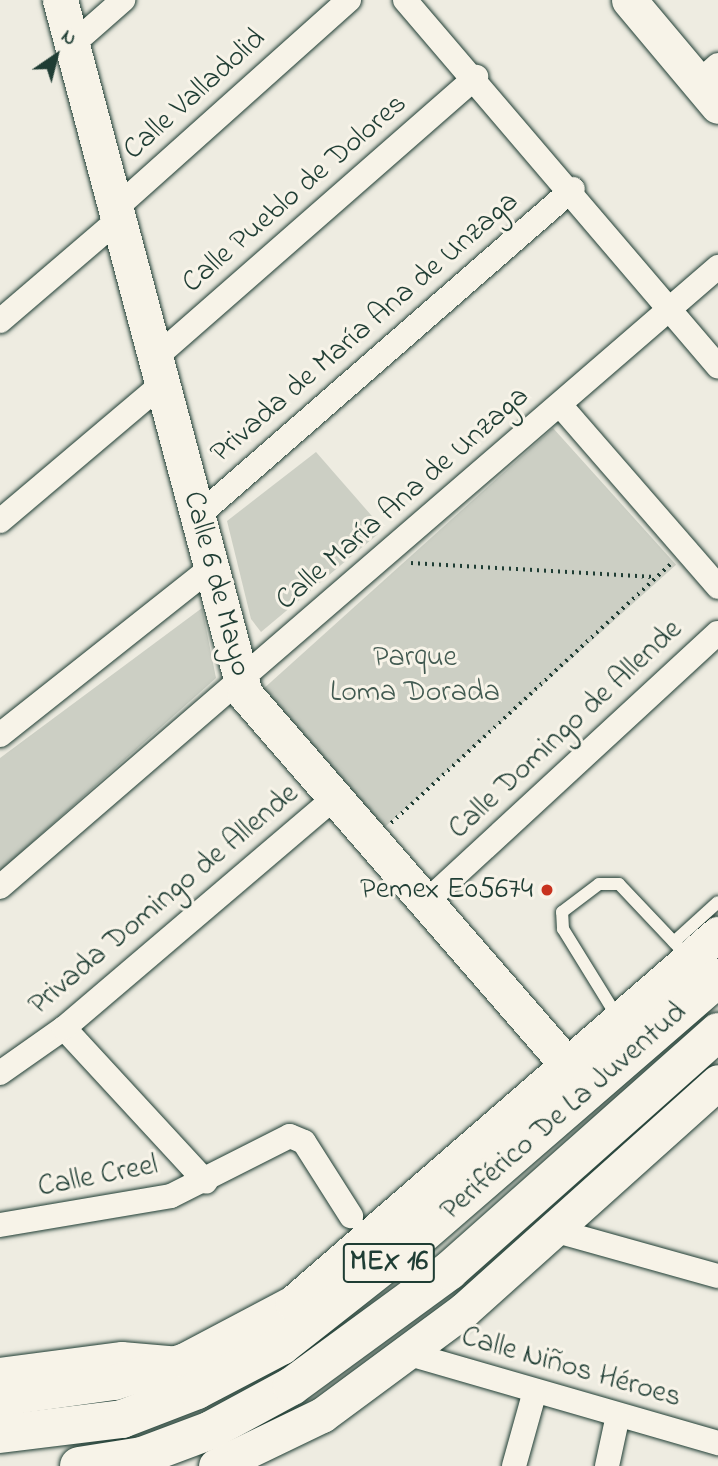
<!DOCTYPE html>
<meta charset="utf-8">
<style>
body{margin:0}
#map{position:relative;width:718px;height:1466px;overflow:hidden;background:#eeece1;font-family:"Indie Flower",sans-serif}
div>[style]{position:absolute}
.green>*{inset:0;background:#cccfc4;transform-origin:0 0}
.path>*{height:3.5px;margin-top:-1.75px;transform-origin:0;background:repeating-linear-gradient(90deg,#1f3d34 0 2px,transparent 0 7px)}
.roads{filter:drop-shadow(0 0 2px #1f3d34) drop-shadow(0 0 2px #1f3d34)}
.lane>*{height:12px;margin:-6px;padding:0 6px;transform-origin:6px;border-radius:6px;background:#f7f3e8}
.street>*{height:24px;margin:-12px;padding:0 12px;transform-origin:12px;border-radius:12px;background:#f7f3e8}
.secondary>*{height:35px;margin:-17.5px;padding:0 17.5px;transform-origin:17.5px;border-radius:17.5px;background:#f7f3e8}
.highway>*{height:38px;margin:-19px;padding:0 19px;transform-origin:19px;border-radius:19px;background:#f7f3e8}
.dots>*{width:19px;height:19px;translate:-50% -50%;box-sizing:border-box;border:4px solid #f7f3e8;border-radius:50%}
span{translate:-50% -50%;white-space:nowrap;text-align:center;line-height:1.15;-webkit-text-stroke:6px #f7f3e8;paint-order:stroke}
.shield-label span{padding:2px 5px;background:#f7f3e8;border:2px solid;border-radius:5px;-webkit-text-stroke-width:0}
.shield-label{font-size:28px;color:#1f3d34;font-weight:700}
.street-label{font-size:30px;color:#1f3d34}
.park-label{font-size:30px;color:#425a51}
.poi-label{font-size:30px;color:#1f3d34}
.right{translate:-100% -50%;text-align:right}
.north{position:absolute;left:21px;top:21px;width:70px;height:70px;-webkit-text-stroke:5px #f7f3e8;paint-order:stroke;rotate:35deg;font-size:19px;font-weight:700;line-height:28px;text-align:center;color:#1f3d34}
.north::after{content:'';display:block;margin:auto;width:24px;height:32px;background:#1f3d34;clip-path:polygon(50% 0,100% 100%,50% 72%,0 100%)}
</style>
<div id="map">
<div class="green">
<i style="left:553px;top:428px;width:184px;height:393px;rotate:48deg"></i>
<i style="clip-path:polygon(316px 452px,378px 523px,378px 534px,261px 632px,251px 619px,227px 521px)"></i>
<i style="clip-path:polygon(202px 608px,216px 678px,0 871px,0 758px)"></i>
</div>
<div class="path">
<i style="left:411px;top:563px;width:244px;rotate:3.3deg"></i>
<i style="left:391px;top:823px;width:381px;rotate:-42.8deg"></i>
</div>
<div class="roads">
<div class="lane">
<i style="left:674px;top:942px;width:59px;rotate:-42.3deg"></i>
<i style="left:618px;top:1018px;width:105px;rotate:-121.7deg"></i>
<i style="left:563px;top:929px;width:17px;rotate:-93deg"></i>
<i style="left:562px;top:912px;width:46px;rotate:-37.1deg"></i>
<i style="left:599px;top:884px;width:20px"></i>
<i style="left:619px;top:884px;width:100px;rotate:46.6deg"></i>
</div>
<div class="street">
<i style="left:405px;top:0;width:482px;rotate:49.5deg"></i>
<i style="left:73px;top:44px;width:67px;rotate:-41.3deg"></i>
<i style="left:698px;top:83px;width:27px;rotate:-42deg"></i>
<i style="left:115px;top:209px;width:314px;rotate:-41.8deg"></i>
<i style="left:0;top:321px;width:155px;rotate:-40.6deg"></i>
<i style="left:155px;top:358px;width:427px;rotate:-41.2deg"></i>
<i style="left:560px;top:405px;width:241px;rotate:49deg"></i>
<i style="left:199px;top:515px;width:496px;rotate:-41.1deg"></i>
<i style="left:0;top:521px;width:212px;rotate:-40.2deg"></i>
<i style="left:0;top:735px;width:269px;rotate:-38.4deg"></i>
<i style="left:0;top:887px;width:949px;rotate:-40.81deg"></i>
<i style="left:425px;top:903px;width:398px;rotate:-42.7deg"></i>
<i style="left:64px;top:1028px;width:209px;rotate:47.3deg"></i>
<i style="left:0;top:1073px;width:78px;rotate:-35.1deg"></i>
<i style="left:64px;top:1028px;width:355px;rotate:-40.4deg"></i>
<i style="left:0;top:1225px;width:173px;rotate:-9.6deg"></i>
<i style="left:171px;top:1196px;width:133px;rotate:-26.8deg"></i>
<i style="left:290px;top:1136px;width:15px;rotate:23deg"></i>
<i style="left:304px;top:1142px;width:88px;rotate:57.6deg"></i>
<i style="left:553px;top:1230px;width:171px;rotate:15.6deg"></i>
<i style="left:406px;top:1353px;width:325px;rotate:16.1deg"></i>
<i style="left:0;top:1370px;width:123px;rotate:-7.5deg"></i>
<i style="left:122px;top:1354px;width:58px;rotate:4.9deg"></i>
<i style="left:514px;top:1466px;width:78px;rotate:-74.4deg"></i>
<i style="left:607px;top:1466px;width:52px;rotate:-77.8deg"></i>
</div>
<div class="secondary">
<i style="left:60px;top:0;width:718px;rotate:75.07deg"></i>
<i style="left:245px;top:694px;width:491px;rotate:49deg"></i>
<i style="left:629px;top:0;width:138px;rotate:50deg"></i>
<i style="left:0;top:1398px;width:115px;rotate:-8deg"></i>
<i style="left:114px;top:1382px;width:74px;rotate:-17.2deg"></i>
<i style="left:185px;top:1360px;width:122px;rotate:-27.8deg"></i>
<i style="left:293px;top:1303px;width:563px;rotate:-40.97deg"></i>
<i style="left:216px;top:1466px;width:118px;rotate:-25.7deg"></i>
<i style="left:322px;top:1415px;width:177px;rotate:-36.5deg"></i>
<i style="left:464px;top:1310px;width:341px;rotate:-41.9deg"></i>
</div>
<div class="highway">
<i style="left:0;top:1434px;width:123px;rotate:-7deg"></i>
<i style="left:122px;top:1419px;width:80px;rotate:-21.1deg"></i>
<i style="left:197px;top:1390px;width:95px;rotate:-27.6deg"></i>
<i style="left:281px;top:1346px;width:167px;rotate:-38.2deg"></i>
<i style="left:412px;top:1243px;width:405px;rotate:-40.9deg"></i>
<i style="left:79px;top:1466px;width:64px;rotate:-9deg"></i>
<i style="left:142px;top:1456px;width:74px;rotate:-20.6deg"></i>
<i style="left:211px;top:1430px;width:92px;rotate:-28.5deg"></i>
<i style="left:292px;top:1386px;width:195px;rotate:-36.2deg"></i>
<i style="left:449px;top:1271px;width:360px;rotate:-41.6deg"></i>
</div>
</div>
<div class="dots">
<i style="left:547px;top:890px;background:#c8321e"></i>
</div>
<div class="shield-label">
<span style="left:389px;top:1263px">MEX 16</span>
</div>
<div class="street-label">
<span style="left:195px;top:95px;rotate:-42deg">Calle Valladolid</span>
<span style="left:295px;top:194px;rotate:-41deg">Calle Pueblo de Dolores</span>
<span style="left:365px;top:328px;rotate:-41deg">Privada de María Ana de Unzaga</span>
<span style="left:403px;top:499px;rotate:-41deg">Calle María Ana de Unzaga</span>
<span style="left:216px;top:584px;rotate:75deg">Calle 6 de Mayo</span>
<span style="left:566px;top:730px;rotate:-43deg">Calle Domingo de Allende</span>
<span style="left:164px;top:900px;rotate:-40deg">Privada Domingo de Allende</span>
<span style="left:564px;top:1112px;rotate:-41deg">Periférico De La Juventud</span>
<span style="left:98px;top:1177px;rotate:-11deg">Calle Creel</span>
<span style="left:571px;top:1368px;rotate:16deg">Calle Niños Héroes</span>
</div>
<div class="park-label">
<span style="left:415px;top:675px">Parque<br>Loma Dorada</span>
</div>
<div class="poi-label">
<span class="right" style="left:533px;top:890px">Pemex E05674</span>
</div>
<div class="north">N</div>
</div>
